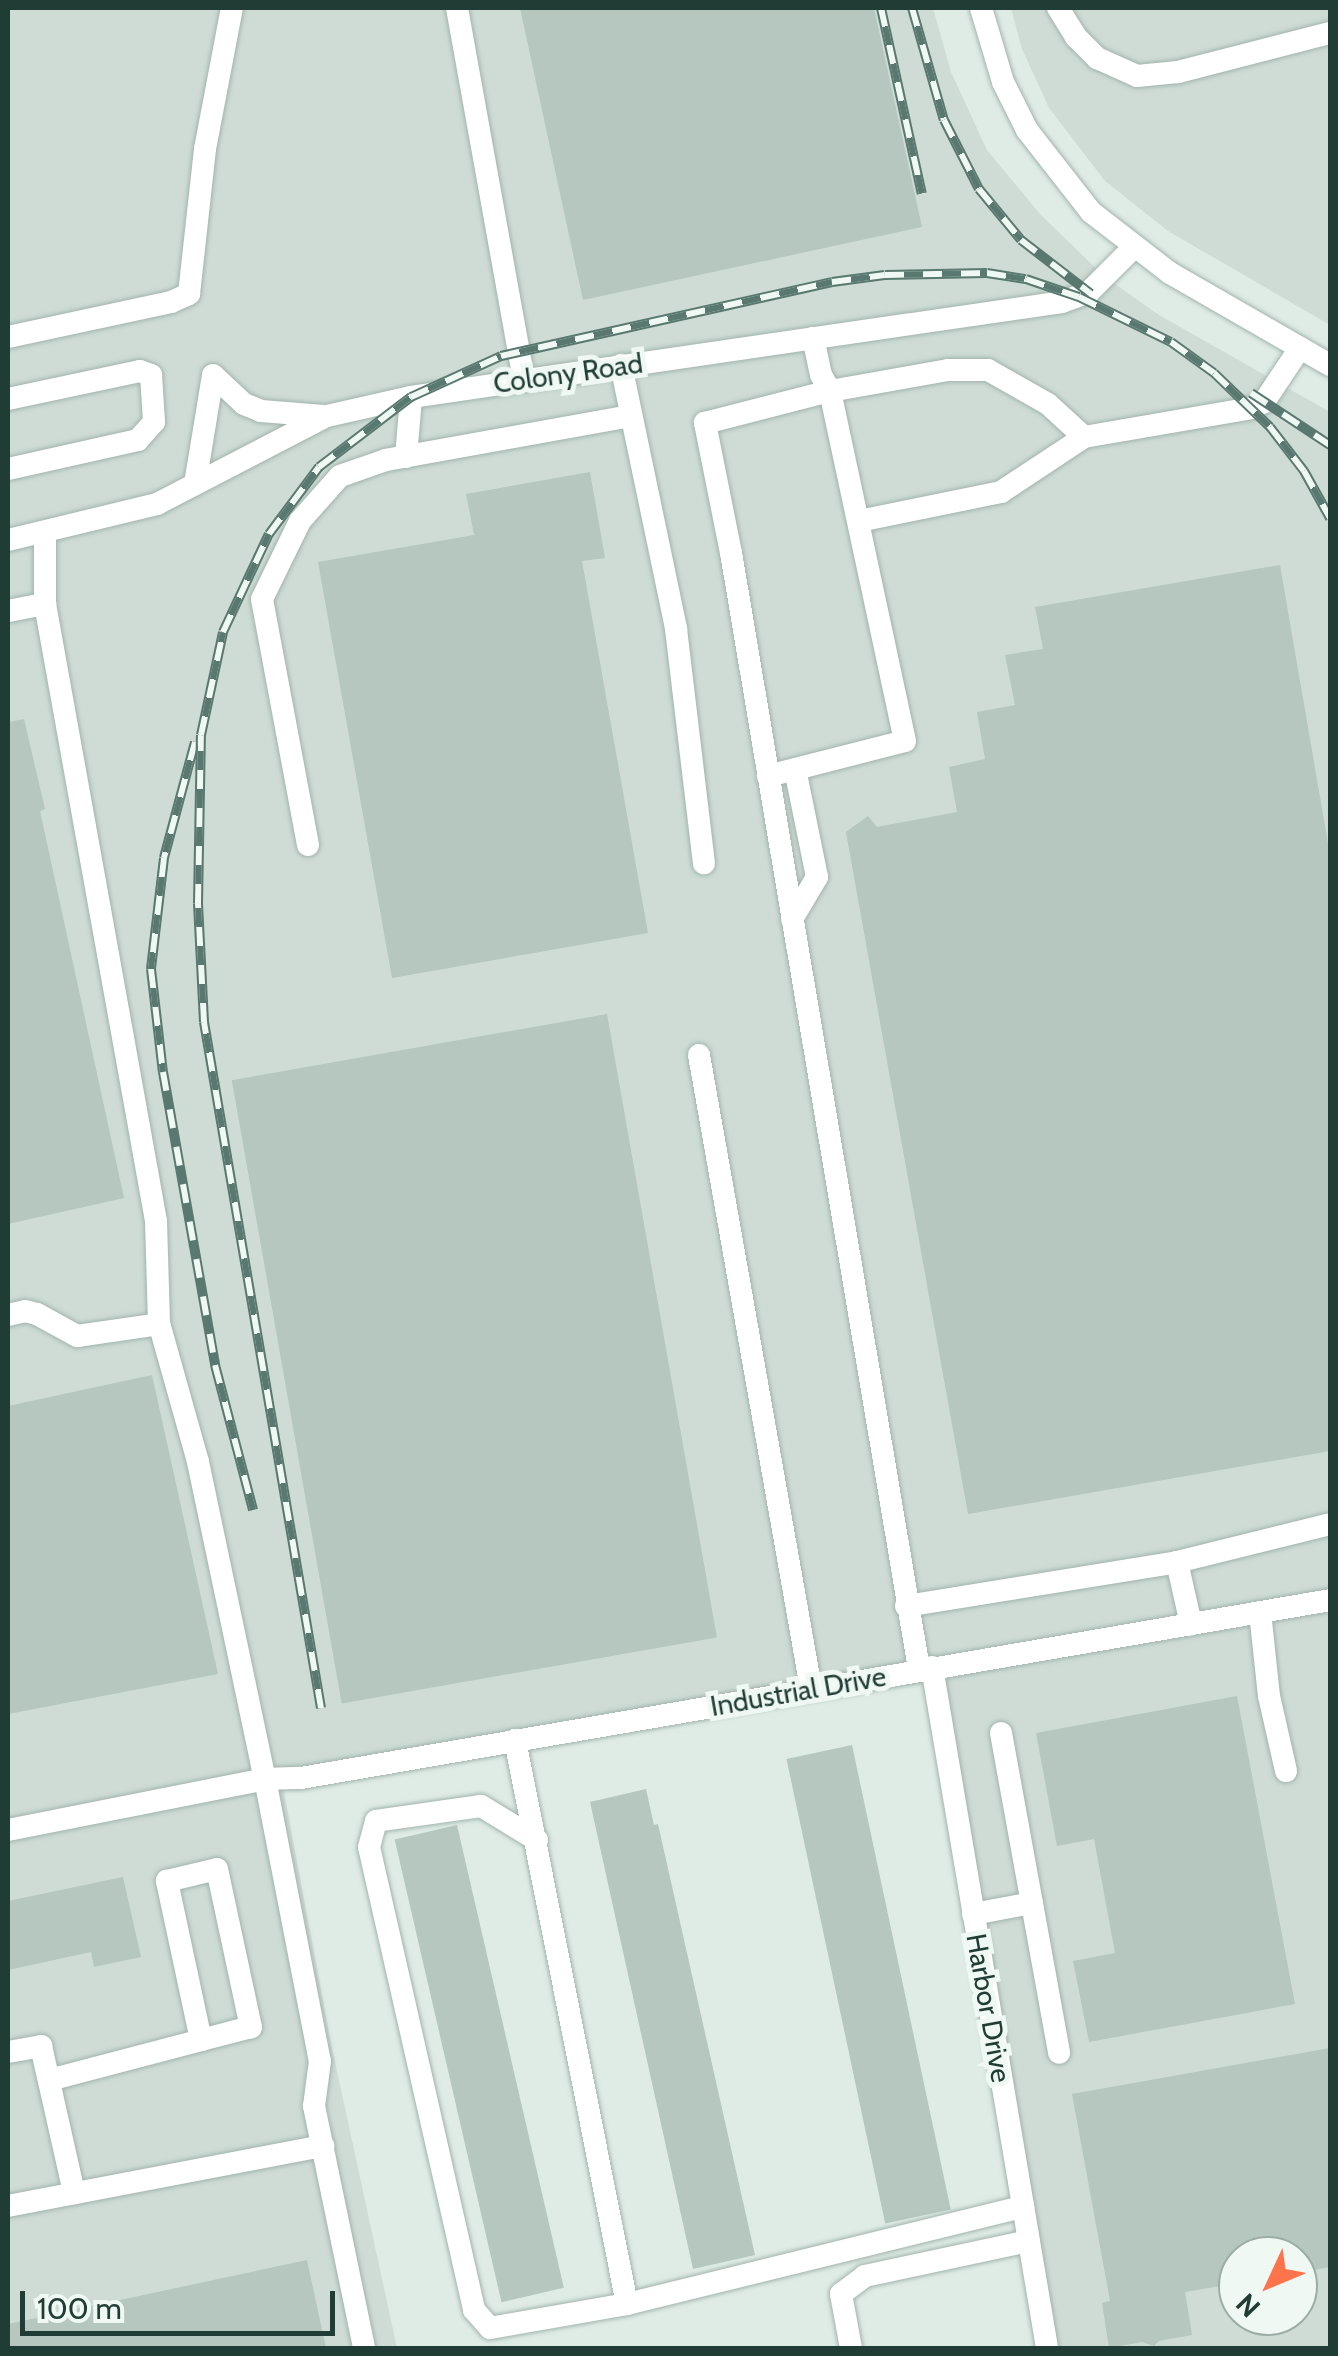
<!DOCTYPE html>
<style>
body{margin:0}
#map{position:relative;width:1338px;height:2356px;overflow:hidden;background:#dfece6;font-family:Cabin,sans-serif}
div>[style]{position:absolute}
.built>*{inset:0;background:#cedcd5}
.building>*{inset:0;background:#b5c7bf;transform-origin:0 0}
.roads{filter:drop-shadow(0 0 2px #a2b4ad) drop-shadow(0 0 2px #a2b4ad)}
.minor>*{height:22px;margin:-11px;padding:0 11px;transform-origin:11px;border-radius:11px;background:#fff}
.rail>*{height:10px;margin-top:-5px;transform-origin:0;background:repeating-linear-gradient(90deg,#f0f8f4 0 19px,#597970 0 38px);box-sizing:border-box;border-block:2px solid #597970}
span{translate:-50% -50%;white-space:nowrap;text-align:center;line-height:1.15;-webkit-text-stroke:10px #f0f8f4;paint-order:stroke}
.street-label{font-size:28px;color:#1f3d35}
.frame{position:absolute;inset:0;border:10px solid #1f3d35;pointer-events:none}
.north{position:absolute;left:1218px;top:2236px;width:100px;height:100px;box-sizing:border-box;background:#f0f8f4;border:2px solid #9cada8;border-radius:50%;rotate:226deg;font-size:28px;font-weight:700;line-height:40px;text-align:center;color:#1f3d35}
.north::after{content:'';display:block;margin:auto;width:35px;height:45px;background:#fd744c;clip-path:polygon(50% 0,100% 100%,50% 72%,0 100%)}
.scale{position:absolute;left:20px;top:2291px;width:315px;height:45px;box-sizing:border-box;border:5px solid #1f3d35;border-top:0;padding-left:12px;font-size:30px;line-height:35px;white-space:nowrap;color:#1f3d35;-webkit-text-stroke:8px #f0f8f4;paint-order:stroke}
</style>
<div id="map">
<div class="built">
<i style="clip-path:polygon(evenodd,8px 8px,933px 8px,951px 72px,987px 150px,1040px 214px,1105px 277px,1159px 315px,1330px 412px,1330px 2348px,1046px 2348px,923px 1670px,282px 1781px,332px 2048px,397px 2348px,8px 2348px,8px 8px,1238px 2256px,1298px 2256px,1298px 2316px,1238px 2316px,1238px 2256px)"></i>
<i style="clip-path:polygon(1011px 8px,1330px 8px,1330px 325px,1168px 231px,1105px 181px,1049px 108px,1022px 49px)"></i>
</div>
<div class="building">
<i style="clip-path:polygon(520px 8px,874px 8px,922px 227px,583px 300px)"></i>
<i style="clip-path:polygon(590px 472px,605px 558px,582px 561px,648px 933px,392px 978px,318px 562px,474px 535px,466px 494px)"></i>
<i style="clip-path:polygon(1280px 565px,1330px 855px,1330px 1451px,968px 1514px,846px 832px,868px 816px,877px 827px,957px 812px,949px 767px,985px 759px,977px 712px,1015px 705px,1005px 655px,1043px 649px,1035px 607px)"></i>
<i style="clip-path:polygon(24px 719px,45px 809px,40px 811px,124px 1198px,8px 1224px,8px 722px)"></i>
<i style="left:607px;top:1014px;width:633px;height:381px;rotate:80deg"></i>
<i style="clip-path:polygon(152px 1375px,218px 1674px,8px 1714px,8px 1406px)"></i>
<i style="clip-path:polygon(1237px 1696px,1295px 2004px,1089px 2042px,1073px 1961px,1115px 1953px,1094px 1839px,1057px 1846px,1036px 1733px)"></i>
<i style="left:852px;top:1745px;width:475px;height:67px;rotate:78deg"></i>
<i style="clip-path:polygon(646px 1789px,654px 1825px,658px 1824px,755px 2255px,693px 2269px,590px 1802px)"></i>
<i style="left:457px;top:1825px;width:475px;height:64px;rotate:77deg"></i>
<i style="clip-path:polygon(123px 1877px,141px 1957px,94px 1967px,91px 1952px,8px 1970px,8px 1901px)"></i>
<i style="clip-path:polygon(1330px 2048px,1330px 2267px,1298px 2273px,1298px 2256px,1238px 2256px,1238px 2283px,1185px 2292px,1192px 2335px,1159px 2341px,1154px 2346px,1142px 2342px,1109px 2348px,1102px 2303px,1110px 2301px,1072px 2094px)"></i>
<i style="clip-path:polygon(307px 2260px,326px 2348px,8px 2348px,8px 2324px)"></i>
</div>
<div class="roads">
<div class="minor">
<i style="left:457px;top:8px;width:378px;rotate:79.8deg"></i>
<i style="left:981px;top:8px;width:77px;rotate:73.4deg"></i>
<i style="left:1003px;top:82px;width:54px;rotate:63.4deg"></i>
<i style="left:1027px;top:130px;width:104px;rotate:52deg"></i>
<i style="left:1091px;top:212px;width:100px;rotate:37.7deg"></i>
<i style="left:1170px;top:273px;width:185px;rotate:29.9deg"></i>
<i style="left:1058px;top:8px;width:34px;rotate:58deg"></i>
<i style="left:1076px;top:37px;width:30px;rotate:45deg"></i>
<i style="left:1097px;top:58px;width:44px;rotate:24.2deg"></i>
<i style="left:1137px;top:76px;width:41px;rotate:-5.6deg"></i>
<i style="left:1178px;top:72px;width:157px;rotate:-14.4deg"></i>
<i style="left:8px;top:337px;width:167px;rotate:-12.1deg"></i>
<i style="left:171px;top:302px;width:20px;rotate:-24deg"></i>
<i style="left:189px;top:294px;width:146px;rotate:-83.7deg"></i>
<i style="left:205px;top:149px;width:144px;rotate:-79.2deg"></i>
<i style="left:621px;top:365px;width:270px;rotate:78.2deg"></i>
<i style="left:676px;top:629px;width:236px;rotate:83.2deg"></i>
<i style="left:213px;top:375px;width:42px;rotate:43.1deg"></i>
<i style="left:244px;top:404px;width:18px;rotate:22deg"></i>
<i style="left:261px;top:411px;width:63px;rotate:4.5deg"></i>
<i style="left:8px;top:399px;width:135px;rotate:-12deg"></i>
<i style="left:140px;top:371px;width:12px;rotate:20deg"></i>
<i style="left:151px;top:375px;width:47px;rotate:86.3deg"></i>
<i style="left:154px;top:422px;width:24px;rotate:132deg"></i>
<i style="left:138px;top:440px;width:133px;rotate:167.4deg"></i>
<i style="left:406px;top:457px;width:60px;rotate:-85.2deg"></i>
<i style="left:195px;top:484px;width:110px;rotate:-80.6deg"></i>
<i style="left:859px;top:521px;width:145px;rotate:-11.5deg"></i>
<i style="left:1001px;top:492px;width:100px;rotate:-33.5deg"></i>
<i style="left:1084px;top:437px;width:170px;rotate:-9.8deg"></i>
<i style="left:1252px;top:408px;width:13px;rotate:-27deg"></i>
<i style="left:1264px;top:402px;width:65px;rotate:-56.3deg"></i>
<i style="left:45px;top:532px;width:72px;rotate:90deg"></i>
<i style="left:45px;top:604px;width:627px;rotate:79.8deg"></i>
<i style="left:156px;top:1221px;width:102px;rotate:88.3deg"></i>
<i style="left:159px;top:1323px;width:144px;rotate:74.3deg"></i>
<i style="left:198px;top:1462px;width:324px;rotate:78.1deg"></i>
<i style="left:265px;top:1779px;width:287px;rotate:79deg"></i>
<i style="left:320px;top:2061px;width:45px;rotate:97.6deg"></i>
<i style="left:314px;top:2106px;width:247px;rotate:78.3deg"></i>
<i style="left:8px;top:540px;width:153px;rotate:-13.6deg"></i>
<i style="left:157px;top:504px;width:191px;rotate:-27.4deg"></i>
<i style="left:327px;top:416px;width:86px;rotate:-12.7deg"></i>
<i style="left:411px;top:397px;width:658px;rotate:-8.3deg"></i>
<i style="left:1062px;top:302px;width:29px;rotate:-20deg"></i>
<i style="left:1089px;top:292px;width:62px;rotate:-45deg"></i>
<i style="left:8px;top:611px;width:38px;rotate:-11deg"></i>
<i style="left:768px;top:776px;width:141px;rotate:-14.3deg"></i>
<i style="left:905px;top:741px;width:358px;rotate:-102.1deg"></i>
<i style="left:830px;top:391px;width:18px;rotate:-119deg"></i>
<i style="left:821px;top:375px;width:38px;rotate:-102deg"></i>
<i style="left:308px;top:845px;width:250px;rotate:-100.6deg"></i>
<i style="left:262px;top:599px;width:87px;rotate:-64deg"></i>
<i style="left:300px;top:521px;width:60px;rotate:-48.4deg"></i>
<i style="left:340px;top:476px;width:49px;rotate:-19.2deg"></i>
<i style="left:386px;top:460px;width:248px;rotate:-10.2deg"></i>
<i style="left:792px;top:919px;width:49px;rotate:-59.2deg"></i>
<i style="left:817px;top:877px;width:110px;rotate:-101.5deg"></i>
<i style="left:699px;top:1055px;width:643px;rotate:79.97deg"></i>
<i style="left:8px;top:1315px;width:17px;rotate:-13deg"></i>
<i style="left:25px;top:1311px;width:12px;rotate:14deg"></i>
<i style="left:37px;top:1314px;width:46px;rotate:28.8deg"></i>
<i style="left:77px;top:1336px;width:83px;rotate:-8.3deg"></i>
<i style="left:1177px;top:1562px;width:64px;rotate:77.3deg"></i>
<i style="left:906px;top:1606px;width:275px;rotate:-9.2deg"></i>
<i style="left:1177px;top:1562px;width:158px;rotate:-13.9deg"></i>
<i style="left:1260px;top:1612px;width:84px;rotate:83.9deg"></i>
<i style="left:1269px;top:1696px;width:77px;rotate:77.2deg"></i>
<i style="left:932px;top:1667px;width:691px;rotate:80.41deg"></i>
<i style="left:919px;top:1669px;width:1132px;rotate:-99.56deg"></i>
<i style="left:731px;top:553px;width:133px;rotate:-101.3deg"></i>
<i style="left:705px;top:423px;width:129px;rotate:-14.4deg"></i>
<i style="left:830px;top:391px;width:120px;rotate:-10.1deg"></i>
<i style="left:948px;top:370px;width:40px"></i>
<i style="left:988px;top:370px;width:69px;rotate:29.5deg"></i>
<i style="left:1048px;top:404px;width:49px;rotate:42.5deg"></i>
<i style="left:1001px;top:1733px;width:325px;rotate:79.7deg"></i>
<i style="left:515px;top:1740px;width:575px;rotate:78.77deg"></i>
<i style="left:627px;top:2304px;width:408px;rotate:-13.8deg"></i>
<i style="left:8px;top:1830px;width:262px;rotate:-11.2deg"></i>
<i style="left:265px;top:1779px;width:36px;rotate:-2deg"></i>
<i style="left:301px;top:1778px;width:1044px;rotate:-9.81deg"></i>
<i style="left:537px;top:1840px;width:66px;rotate:-148.7deg"></i>
<i style="left:481px;top:1806px;width:106px;rotate:171.9deg"></i>
<i style="left:376px;top:1821px;width:27px;rotate:105deg"></i>
<i style="left:369px;top:1847px;width:475px;rotate:77.2deg"></i>
<i style="left:474px;top:2310px;width:24px;rotate:48deg"></i>
<i style="left:490px;top:2328px;width:139px;rotate:-9.9deg"></i>
<i style="left:973px;top:1914px;width:60px;rotate:-10.6deg"></i>
<i style="left:8px;top:2052px;width:34px;rotate:-10deg"></i>
<i style="left:41px;top:2046px;width:151px;rotate:77.3deg"></i>
<i style="left:49px;top:2080px;width:157px;rotate:-14.7deg"></i>
<i style="left:201px;top:2040px;width:163px;rotate:-102.1deg"></i>
<i style="left:167px;top:1881px;width:51px;rotate:-13.5deg"></i>
<i style="left:217px;top:1869px;width:162px;rotate:77.9deg"></i>
<i style="left:251px;top:2027px;width:52px;rotate:165.4deg"></i>
<i style="left:8px;top:2206px;width:321px;rotate:-10.8deg"></i>
<i style="left:851px;top:2348px;width:55px;rotate:-100.5deg"></i>
<i style="left:841px;top:2294px;width:30px;rotate:-37deg"></i>
<i style="left:865px;top:2276px;width:167px;rotate:-12.1deg"></i>
</div>
</div>
<div class="rail">
<i style="left:881px;top:8px;width:190px;rotate:77.6deg"></i>
<i style="left:912px;top:8px;width:116px;rotate:74.1deg"></i>
<i style="left:944px;top:120px;width:77px;rotate:63.1deg"></i>
<i style="left:979px;top:189px;width:66px;rotate:50.5deg"></i>
<i style="left:1021px;top:240px;width:88px;rotate:37.6deg"></i>
<i style="left:1251px;top:393px;width:95px;rotate:33.4deg"></i>
<i style="left:195px;top:742px;width:120px;rotate:105deg"></i>
<i style="left:164px;top:858px;width:112px;rotate:96.7deg"></i>
<i style="left:151px;top:969px;width:104px;rotate:83.4deg"></i>
<i style="left:163px;top:1072px;width:298px;rotate:79.9deg"></i>
<i style="left:215px;top:1365px;width:150px;rotate:75.3deg"></i>
<i style="left:321px;top:1708px;width:696px;rotate:-99.68deg"></i>
<i style="left:204px;top:1022px;width:119px;rotate:-92.9deg"></i>
<i style="left:198px;top:903px;width:168px;rotate:-89deg"></i>
<i style="left:201px;top:735px;width:105px;rotate:-77.9deg"></i>
<i style="left:223px;top:632px;width:108px;rotate:-64.9deg"></i>
<i style="left:269px;top:534px;width:84px;rotate:-53.3deg"></i>
<i style="left:319px;top:467px;width:116px;rotate:-37.3deg"></i>
<i style="left:411px;top:397px;width:99px;rotate:-24.5deg"></i>
<i style="left:501px;top:356px;width:339px;rotate:-12.6deg"></i>
<i style="left:832px;top:282px;width:53px;rotate:-7.5deg"></i>
<i style="left:885px;top:275px;width:102px;rotate:-1.1deg"></i>
<i style="left:987px;top:273px;width:39px;rotate:9deg"></i>
<i style="left:1026px;top:279px;width:56px;rotate:18.8deg"></i>
<i style="left:1079px;top:297px;width:102px;rotate:26.1deg"></i>
<i style="left:1171px;top:342px;width:53px;rotate:35.8deg"></i>
<i style="left:1214px;top:373px;width:78px;rotate:44deg"></i>
<i style="left:1270px;top:427px;width:56px;rotate:52.3deg"></i>
<i style="left:1304px;top:471px;width:54px;rotate:61deg"></i>
</div>
<div class="street-label">
<span style="left:568px;top:373px;rotate:-8deg">Colony Road</span>
<span style="left:798px;top:1691px;rotate:-10deg">Industrial Drive</span>
<span style="left:989px;top:2008px;rotate:80deg">Harbor Drive</span>
</div>
<div class="frame"></div>
<div class="north">N</div>
<div class="scale">100 m</div>
</div>
